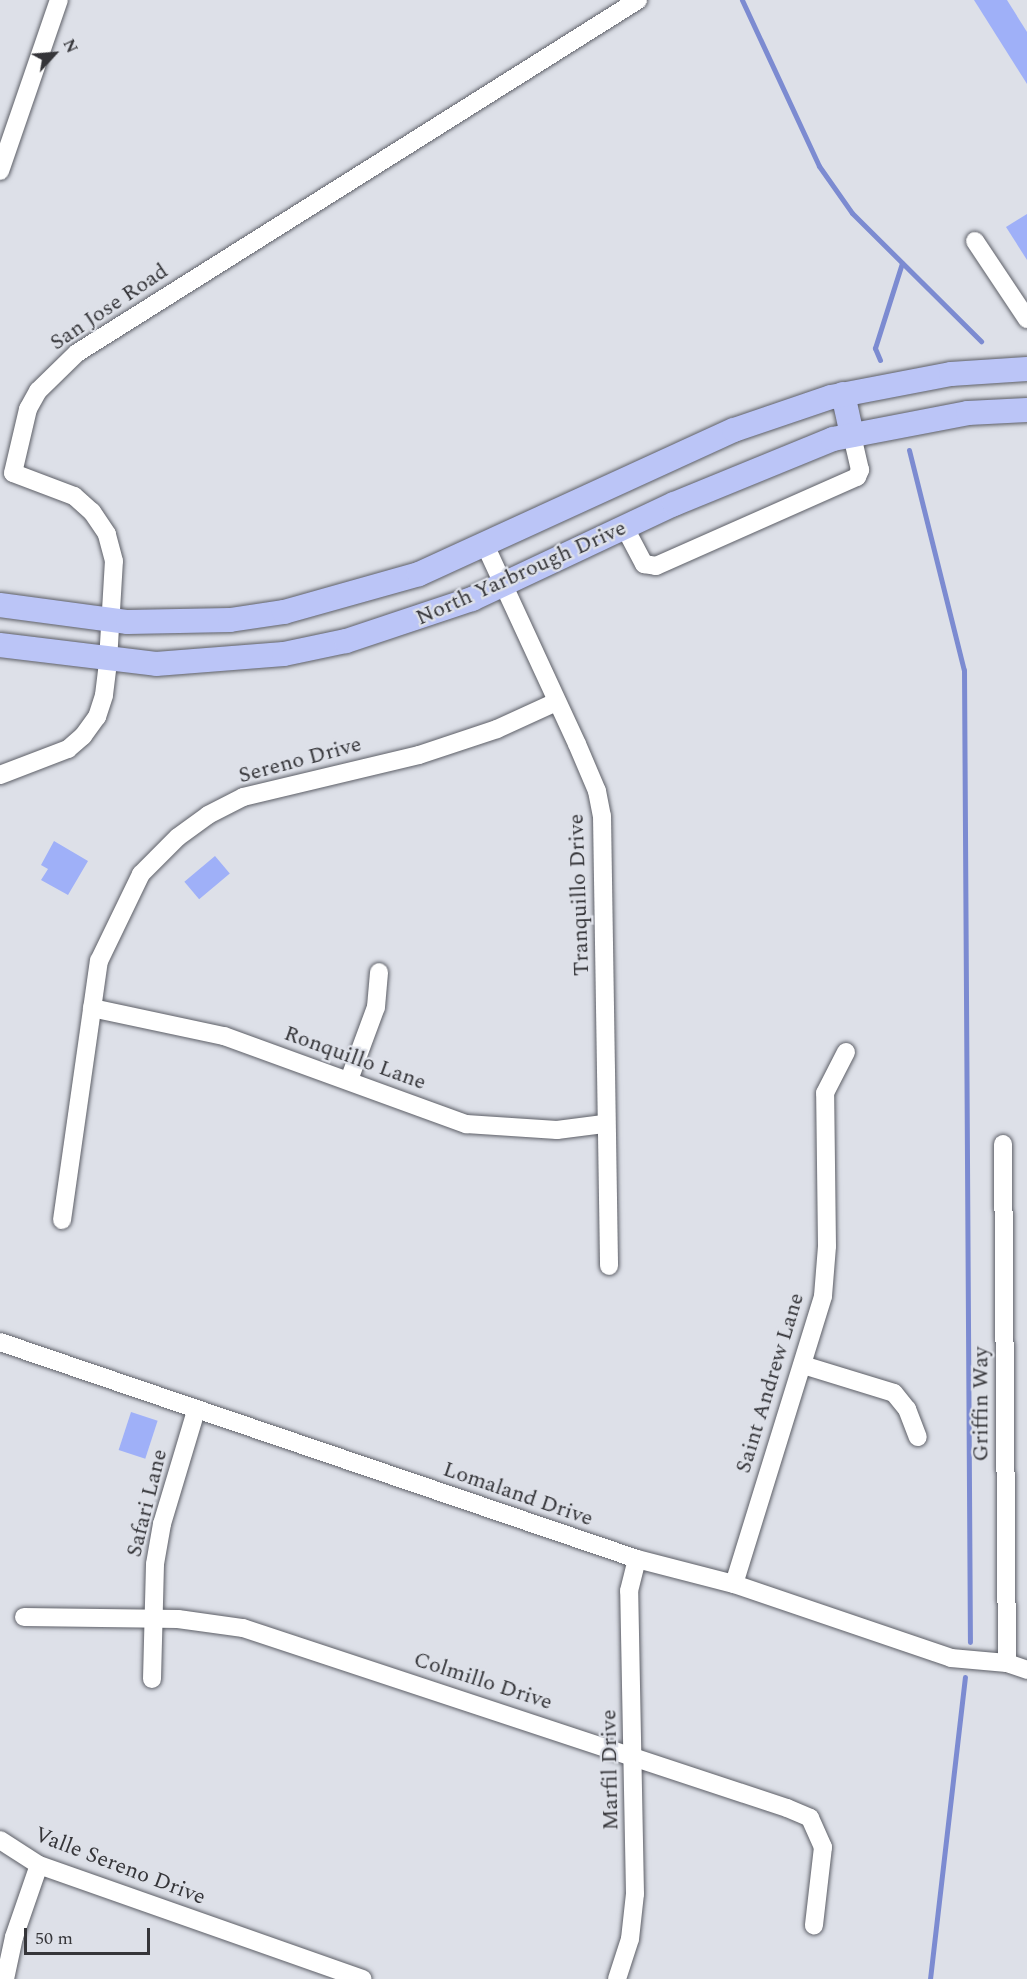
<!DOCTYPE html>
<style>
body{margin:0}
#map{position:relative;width:1027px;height:1979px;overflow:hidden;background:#dde0e8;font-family:Spectral,serif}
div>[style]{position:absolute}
.stream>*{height:5px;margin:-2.5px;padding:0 2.5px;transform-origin:2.5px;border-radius:2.5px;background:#7c8bd1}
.building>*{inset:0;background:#9fb0f8;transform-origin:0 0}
.roads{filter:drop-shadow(0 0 2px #5d5f67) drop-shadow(0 0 2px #5d5f67)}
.minor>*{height:18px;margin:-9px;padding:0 9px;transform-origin:9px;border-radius:9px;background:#fff}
.major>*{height:24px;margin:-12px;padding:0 12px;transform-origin:12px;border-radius:12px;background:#bbc5f7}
span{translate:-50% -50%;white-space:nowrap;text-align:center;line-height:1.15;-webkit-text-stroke:4.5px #dde0e8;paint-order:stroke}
.street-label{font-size:22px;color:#353539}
.north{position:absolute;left:24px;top:24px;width:60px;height:60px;-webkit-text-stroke:4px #dde0e8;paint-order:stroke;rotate:64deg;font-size:16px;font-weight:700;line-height:24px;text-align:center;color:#353539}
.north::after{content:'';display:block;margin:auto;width:21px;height:27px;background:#353539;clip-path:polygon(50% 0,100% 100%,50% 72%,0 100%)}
.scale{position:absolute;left:24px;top:1928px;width:126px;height:27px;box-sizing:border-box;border:3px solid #353539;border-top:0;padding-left:8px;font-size:18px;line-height:21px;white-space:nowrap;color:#353539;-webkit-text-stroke:4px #dde0e8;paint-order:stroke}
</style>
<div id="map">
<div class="stream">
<i style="left:742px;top:0;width:183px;rotate:65.1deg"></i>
<i style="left:819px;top:166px;width:57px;rotate:54.9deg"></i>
<i style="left:852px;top:213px;width:182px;rotate:44.8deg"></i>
<i style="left:880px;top:360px;width:13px;rotate:-113deg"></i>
<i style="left:875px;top:348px;width:89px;rotate:-72.4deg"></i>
<i style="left:909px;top:450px;width:227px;rotate:76deg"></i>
<i style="left:964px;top:670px;width:972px;rotate:89.65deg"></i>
<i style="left:930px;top:1979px;width:304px;rotate:-83.4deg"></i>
</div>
<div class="building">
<i style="clip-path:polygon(974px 0,1007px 0,1027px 32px,1027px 84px)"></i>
<i style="clip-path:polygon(1027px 214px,1027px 260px,1006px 227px)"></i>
<i style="clip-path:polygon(54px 841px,88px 861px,68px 895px,41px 880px,48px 869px,41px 865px)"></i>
<i style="left:215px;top:856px;width:23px;height:40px;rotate:50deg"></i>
<i style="left:131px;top:1412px;width:28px;height:40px;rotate:18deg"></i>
</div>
<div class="roads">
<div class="minor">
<i style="left:0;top:171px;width:181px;rotate:-71deg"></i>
<i style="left:975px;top:241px;width:94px;rotate:56.3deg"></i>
<i style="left:625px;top:528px;width:41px;rotate:62.2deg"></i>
<i style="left:644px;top:564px;width:12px;rotate:9deg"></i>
<i style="left:656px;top:566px;width:220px;rotate:-23.9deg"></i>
<i style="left:857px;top:477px;width:8px;rotate:-67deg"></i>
<i style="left:860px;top:470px;width:36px;rotate:-103deg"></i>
<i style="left:486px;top:547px;width:217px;rotate:65.2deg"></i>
<i style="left:577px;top:744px;width:51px;rotate:66.9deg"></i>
<i style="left:597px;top:791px;width:25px;rotate:79deg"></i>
<i style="left:602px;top:816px;width:450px;rotate:89.1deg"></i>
<i style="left:0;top:775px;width:73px;rotate:-20.9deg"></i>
<i style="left:68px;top:749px;width:20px;rotate:-41deg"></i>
<i style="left:83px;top:736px;width:24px;rotate:-54deg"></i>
<i style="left:97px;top:717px;width:23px;rotate:-72deg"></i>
<i style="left:104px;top:695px;width:34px;rotate:-83deg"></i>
<i style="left:108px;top:661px;width:100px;rotate:-86.6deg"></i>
<i style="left:114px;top:561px;width:28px;rotate:-105deg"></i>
<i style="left:107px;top:534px;width:27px;rotate:-124deg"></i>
<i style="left:92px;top:512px;width:24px;rotate:-138deg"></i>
<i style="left:74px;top:496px;width:65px;rotate:-159.3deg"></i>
<i style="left:13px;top:473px;width:66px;rotate:-76.8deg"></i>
<i style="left:28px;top:409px;width:21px;rotate:-61deg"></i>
<i style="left:38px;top:391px;width:54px;rotate:-44.3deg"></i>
<i style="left:77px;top:353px;width:663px;rotate:-32.18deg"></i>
<i style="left:92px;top:1008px;width:135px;rotate:12deg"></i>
<i style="left:224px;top:1036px;width:258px;rotate:20deg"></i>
<i style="left:466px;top:1124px;width:91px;rotate:3.8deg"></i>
<i style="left:557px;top:1130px;width:47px;rotate:-7.3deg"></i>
<i style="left:349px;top:1080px;width:78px;rotate:-69.7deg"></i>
<i style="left:376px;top:1007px;width:35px;rotate:-85deg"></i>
<i style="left:1003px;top:1144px;width:519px;rotate:89.56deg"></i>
<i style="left:62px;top:1220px;width:262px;rotate:-81.9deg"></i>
<i style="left:99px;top:961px;width:97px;rotate:-64.2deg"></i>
<i style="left:141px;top:874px;width:52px;rotate:-45deg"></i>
<i style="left:178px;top:837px;width:37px;rotate:-36deg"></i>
<i style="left:208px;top:815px;width:39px;rotate:-27deg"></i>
<i style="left:243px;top:797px;width:181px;rotate:-13.4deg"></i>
<i style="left:419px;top:755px;width:82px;rotate:-18.4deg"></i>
<i style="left:497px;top:729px;width:65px;rotate:-24.6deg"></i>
<i style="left:0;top:1342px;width:673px;rotate:18.81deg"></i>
<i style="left:637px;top:1559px;width:100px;rotate:14.5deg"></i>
<i style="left:734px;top:1584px;width:229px;rotate:18.8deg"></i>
<i style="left:951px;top:1658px;width:56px;rotate:5.1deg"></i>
<i style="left:1007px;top:1663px;width:21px;rotate:19deg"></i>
<i style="left:803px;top:1365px;width:95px;rotate:17.1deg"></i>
<i style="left:894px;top:1393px;width:21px;rotate:51deg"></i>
<i style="left:907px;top:1409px;width:30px;rotate:69deg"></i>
<i style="left:734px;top:1584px;width:301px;rotate:-72.8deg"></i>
<i style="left:823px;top:1296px;width:50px;rotate:-85.4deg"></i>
<i style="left:827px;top:1246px;width:153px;rotate:-90.7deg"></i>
<i style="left:825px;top:1093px;width:46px;rotate:-62.9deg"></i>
<i style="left:24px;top:1617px;width:154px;rotate:0.7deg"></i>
<i style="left:178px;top:1619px;width:66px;rotate:7.9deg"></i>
<i style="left:243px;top:1628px;width:573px;rotate:18.31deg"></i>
<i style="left:787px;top:1808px;width:25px;rotate:23deg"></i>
<i style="left:810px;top:1818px;width:32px;rotate:66deg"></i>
<i style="left:823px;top:1847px;width:79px;rotate:96.6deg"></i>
<i style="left:152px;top:1679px;width:115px;rotate:-88.5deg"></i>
<i style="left:155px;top:1564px;width:41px;rotate:-80.1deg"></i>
<i style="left:162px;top:1524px;width:118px;rotate:-73.3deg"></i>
<i style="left:0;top:1840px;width:46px;rotate:32.7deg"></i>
<i style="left:39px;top:1865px;width:343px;rotate:19.4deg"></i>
<i style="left:5px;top:1979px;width:43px;rotate:-77.9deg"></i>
<i style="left:14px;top:1937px;width:76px;rotate:-70.9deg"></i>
<i style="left:617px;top:1979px;width:42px;rotate:-72deg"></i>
<i style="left:630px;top:1939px;width:45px;rotate:-83.7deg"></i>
<i style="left:635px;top:1894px;width:303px;rotate:-91.1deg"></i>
<i style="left:629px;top:1591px;width:33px;rotate:-76deg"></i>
</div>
<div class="major">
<i style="left:843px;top:394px;width:42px;rotate:77.6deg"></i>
<i style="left:0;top:605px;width:129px;rotate:7.6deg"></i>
<i style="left:128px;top:622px;width:102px;rotate:-1.1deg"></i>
<i style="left:230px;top:620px;width:55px;rotate:-8.4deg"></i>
<i style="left:284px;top:612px;width:140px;rotate:-15.7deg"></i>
<i style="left:419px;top:574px;width:346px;rotate:-24.6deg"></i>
<i style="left:734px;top:430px;width:102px;rotate:-18.8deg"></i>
<i style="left:831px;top:397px;width:122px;rotate:-10.9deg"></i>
<i style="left:951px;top:374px;width:76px;rotate:-3.8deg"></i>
<i style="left:0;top:645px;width:157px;rotate:6.9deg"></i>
<i style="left:156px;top:664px;width:128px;rotate:-4.5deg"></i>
<i style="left:284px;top:654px;width:63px;rotate:-11.8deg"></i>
<i style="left:346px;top:641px;width:133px;rotate:-18.4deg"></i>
<i style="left:472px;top:599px;width:223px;rotate:-25.2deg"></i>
<i style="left:674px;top:504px;width:172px;rotate:-22.2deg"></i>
<i style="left:833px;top:439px;width:137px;rotate:-10.9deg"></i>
<i style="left:968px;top:413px;width:59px;rotate:-2.9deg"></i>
</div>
</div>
<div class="street-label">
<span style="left:109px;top:307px;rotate:-34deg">San Jose Road</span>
<span style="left:521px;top:573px;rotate:-24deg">North Yarbrough Drive</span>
<span style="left:300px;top:760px;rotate:-15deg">Sereno Drive</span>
<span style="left:579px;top:895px;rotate:-92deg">Tranquillo Drive</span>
<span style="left:355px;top:1058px;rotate:20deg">Ronquillo Lane</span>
<span style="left:770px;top:1383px;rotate:-73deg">Saint Andrew Lane</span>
<span style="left:981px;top:1404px;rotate:-90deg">Griffin Way</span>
<span style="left:518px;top:1494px;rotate:19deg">Lomaland Drive</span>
<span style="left:147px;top:1503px;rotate:-76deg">Safari Lane</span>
<span style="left:483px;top:1681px;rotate:18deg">Colmillo Drive</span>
<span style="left:610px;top:1770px;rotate:-91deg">Marfil Drive</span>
<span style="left:120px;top:1866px;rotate:21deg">Valle Sereno Drive</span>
</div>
<div class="north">N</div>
<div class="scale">50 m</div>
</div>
